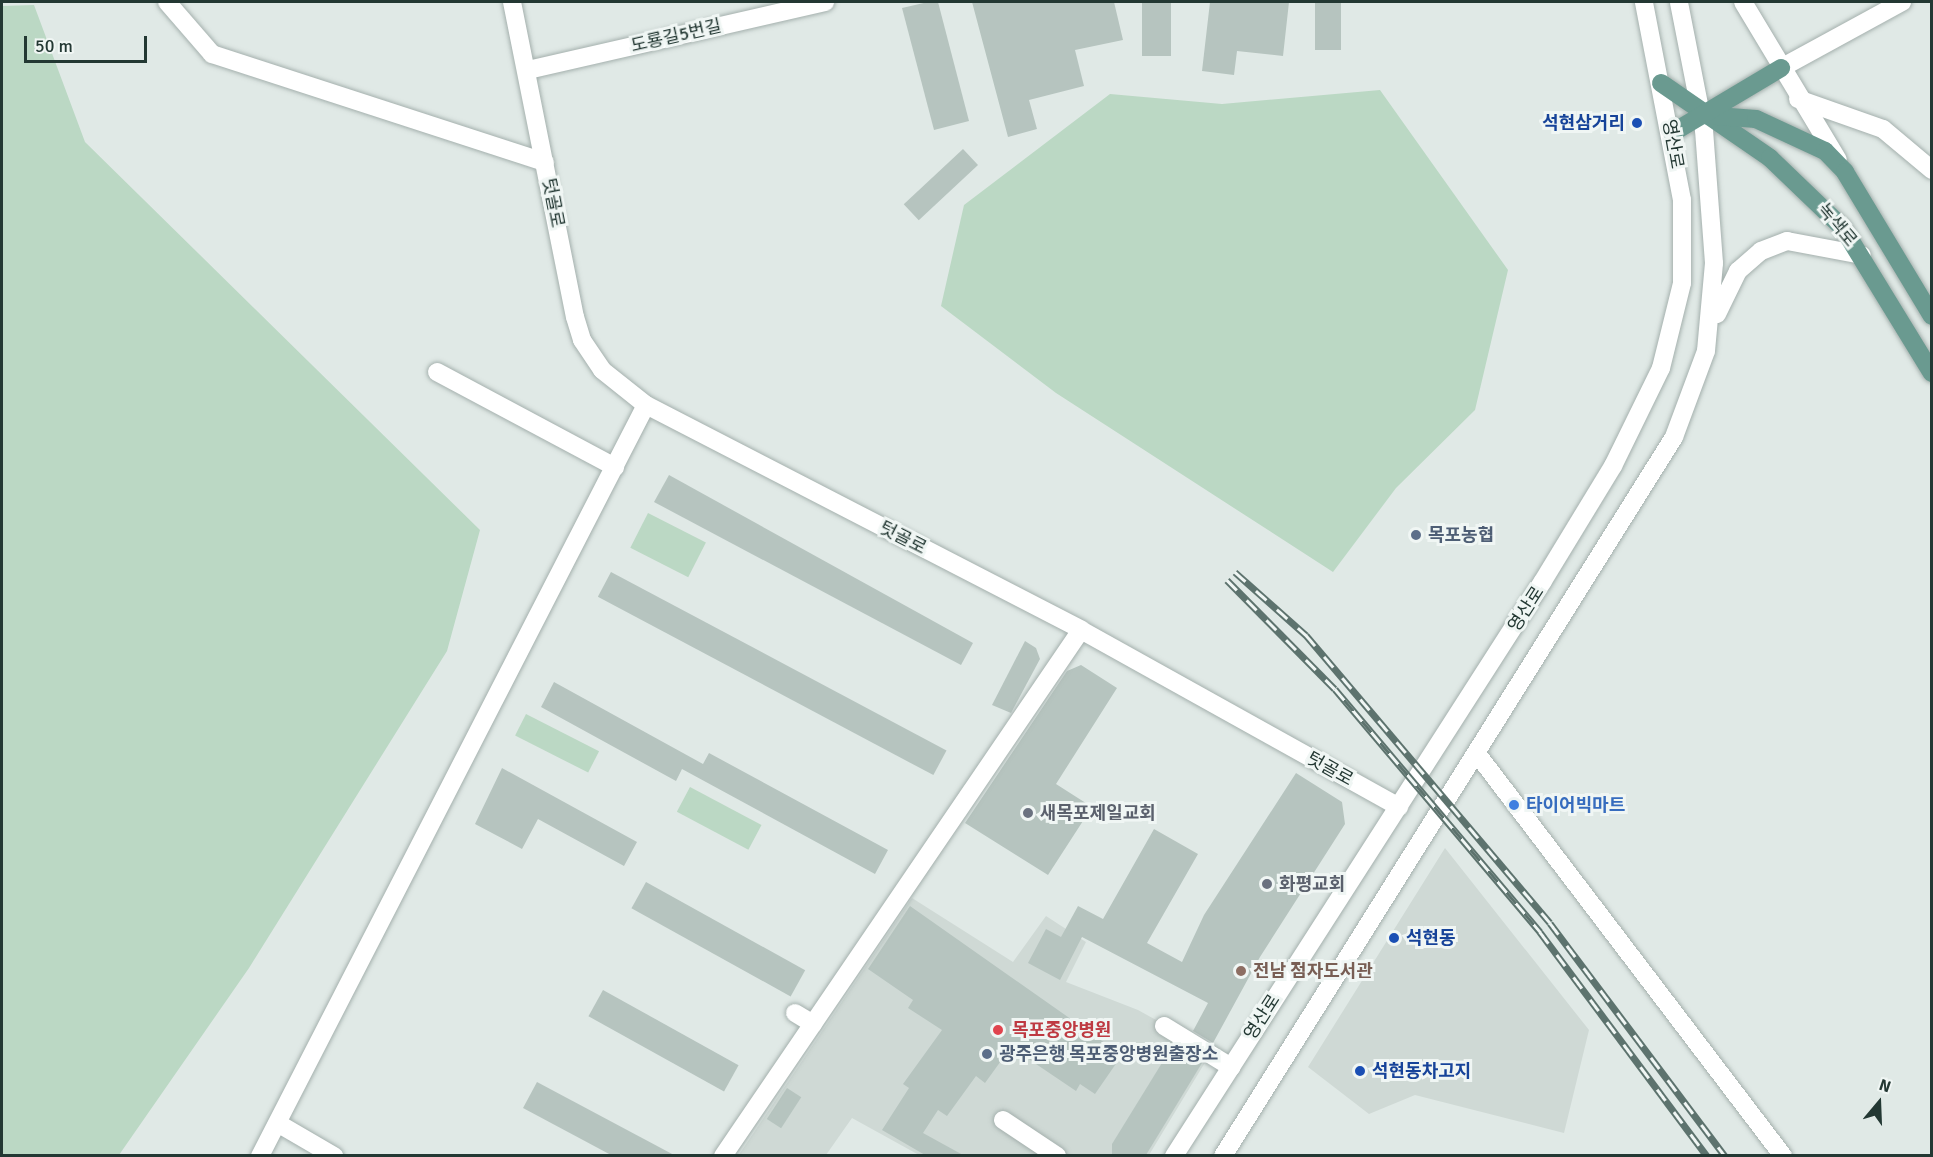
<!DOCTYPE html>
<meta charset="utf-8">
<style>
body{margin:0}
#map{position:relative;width:1933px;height:1157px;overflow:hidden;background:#e0e9e6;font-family:Signika,"Noto Sans KR",sans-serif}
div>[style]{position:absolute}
.built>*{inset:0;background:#cfd9d5}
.green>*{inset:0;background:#bbd8c4;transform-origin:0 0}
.building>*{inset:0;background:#b6c4bf;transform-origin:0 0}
.roads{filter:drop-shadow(0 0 2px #a4b0ad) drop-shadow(0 0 2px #a4b0ad)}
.minor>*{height:18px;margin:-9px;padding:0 9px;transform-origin:9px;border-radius:9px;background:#fff}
.major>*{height:18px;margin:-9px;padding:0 9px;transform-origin:9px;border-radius:9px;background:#6a9a90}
.rail>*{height:7px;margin-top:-3.5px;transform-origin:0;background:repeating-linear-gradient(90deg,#f0f6f4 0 14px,#5d736e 0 28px);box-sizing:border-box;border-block:2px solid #5d736e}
.dots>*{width:16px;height:16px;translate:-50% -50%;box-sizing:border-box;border:3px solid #f0f6f4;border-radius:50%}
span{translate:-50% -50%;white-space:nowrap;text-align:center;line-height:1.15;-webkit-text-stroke:6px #f0f6f4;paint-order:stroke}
.street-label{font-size:18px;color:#233833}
.transit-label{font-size:18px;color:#164399;font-weight:700}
.right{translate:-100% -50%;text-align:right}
.left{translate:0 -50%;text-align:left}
.service-label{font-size:18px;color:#4e5e75;font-weight:700}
.shop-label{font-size:18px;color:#366cbe;font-weight:700}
.worship-label{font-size:18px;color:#5b616d;font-weight:700}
.education-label{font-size:18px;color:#785e54;font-weight:700}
.health-label{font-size:18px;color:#be3a42;font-weight:700}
.frame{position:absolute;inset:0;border:3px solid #233833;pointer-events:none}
.north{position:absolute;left:1849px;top:1073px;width:60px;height:60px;-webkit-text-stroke:4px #f0f6f4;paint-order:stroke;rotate:19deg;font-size:16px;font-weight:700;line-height:24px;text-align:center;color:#233833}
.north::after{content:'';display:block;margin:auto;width:21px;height:27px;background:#233833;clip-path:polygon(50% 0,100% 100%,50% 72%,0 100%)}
.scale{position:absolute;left:24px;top:36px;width:123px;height:27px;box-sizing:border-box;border:3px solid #233833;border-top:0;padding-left:8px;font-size:18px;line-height:21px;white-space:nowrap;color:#233833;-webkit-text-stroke:4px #f0f6f4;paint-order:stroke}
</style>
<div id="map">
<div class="built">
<i style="clip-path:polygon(1445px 848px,1589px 1030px,1564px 1133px,1415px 1095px,1369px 1114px,1308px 1067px)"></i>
<i style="clip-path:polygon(912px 898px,1013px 962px,1046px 916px,1086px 942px,1066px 982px,1138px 1010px,1212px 1051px,1149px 1155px,919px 1155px,852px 1118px,826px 1155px,738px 1156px)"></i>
</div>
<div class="green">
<i style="clip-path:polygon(34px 5px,85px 142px,480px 530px,447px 651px,249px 968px,119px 1155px,2px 1155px,2px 6px)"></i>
<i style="clip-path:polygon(1380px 90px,1508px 270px,1475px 410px,1396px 488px,1333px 572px,1056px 393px,941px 306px,964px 205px,1110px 94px,1222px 104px)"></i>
<i style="left:648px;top:513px;width:65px;height:39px;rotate:27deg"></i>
<i style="left:526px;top:714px;width:82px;height:24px;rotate:27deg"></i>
<i style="left:690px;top:787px;width:81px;height:28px;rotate:28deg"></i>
</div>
<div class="building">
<i style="clip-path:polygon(928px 2px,938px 2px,969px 121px,934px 130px,902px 8px)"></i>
<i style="clip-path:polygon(972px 2px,1114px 2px,1123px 40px,1075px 50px,1084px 86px,1029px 100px,1037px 129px,1008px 137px)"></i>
<i style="left:1142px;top:2px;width:29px;height:54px"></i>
<i style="clip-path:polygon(1210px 2px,1289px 2px,1283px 56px,1237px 51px,1234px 75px,1202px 71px)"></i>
<i style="left:1315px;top:2px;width:26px;height:48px"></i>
<i style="left:963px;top:149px;width:22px;height:81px;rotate:47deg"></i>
<i style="clip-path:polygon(669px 475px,973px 643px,961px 665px,654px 502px)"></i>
<i style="left:611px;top:572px;width:380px;height:28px;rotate:28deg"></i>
<i style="clip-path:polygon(1025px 641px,1036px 648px,1040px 659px,1011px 713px,992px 705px)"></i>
<i style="clip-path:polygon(1081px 665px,1117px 688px,1056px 784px,1092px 807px,1048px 875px,965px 823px,1067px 671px)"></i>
<i style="clip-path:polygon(554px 682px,703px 764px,709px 753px,888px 850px,875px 874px,682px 769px,676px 781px,541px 707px)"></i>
<i style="clip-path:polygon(502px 768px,637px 842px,624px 866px,538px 819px,522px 849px,475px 824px)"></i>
<i style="clip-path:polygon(1296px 773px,1342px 802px,1345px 824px,1260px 957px,1213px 1043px,1193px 1031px,1208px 1003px,1082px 937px,1060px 980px,1028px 963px,1046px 929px,1061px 937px,1078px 906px,1103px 919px,1154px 829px,1198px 854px,1147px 943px,1182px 962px,1204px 915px)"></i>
<i style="left:646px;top:882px;width:182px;height:30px;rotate:29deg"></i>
<i style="clip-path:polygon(910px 906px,1122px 1055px,1095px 1094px,1080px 1084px,1076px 1091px,1011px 1047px,985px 1083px,976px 1076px,947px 1116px,938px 1110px,923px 1133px,963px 1155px,925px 1155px,882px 1130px,909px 1088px,903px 1084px,942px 1030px,908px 1008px,913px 1000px,868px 969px)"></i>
<i style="left:603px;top:990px;width:155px;height:30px;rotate:29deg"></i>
<i style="clip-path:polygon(1173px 1045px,1202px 1063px,1146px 1155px,1112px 1155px,1112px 1144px)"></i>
<i style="clip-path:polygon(537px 1082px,674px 1155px,611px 1155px,523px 1108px)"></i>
<i style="left:787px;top:1088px;width:17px;height:37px;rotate:33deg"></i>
</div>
<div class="roads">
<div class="minor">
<i style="left:167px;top:2px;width:69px;rotate:49.1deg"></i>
<i style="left:212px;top:54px;width:350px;rotate:18deg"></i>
<i style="left:512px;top:2px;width:321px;rotate:78.7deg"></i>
<i style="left:575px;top:317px;width:24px;rotate:73deg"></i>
<i style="left:582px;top:340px;width:36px;rotate:56deg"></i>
<i style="left:602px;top:370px;width:56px;rotate:38.5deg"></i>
<i style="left:646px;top:405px;width:490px;rotate:27.3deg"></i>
<i style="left:1081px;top:630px;width:364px;rotate:29.1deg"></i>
<i style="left:1743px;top:2px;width:184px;rotate:59deg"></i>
<i style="left:1781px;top:68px;width:138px;rotate:-28.6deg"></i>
<i style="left:528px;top:70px;width:305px;rotate:-12.9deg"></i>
<i style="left:1798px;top:99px;width:90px;rotate:19.4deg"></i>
<i style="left:1883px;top:129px;width:64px;rotate:39.9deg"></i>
<i style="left:1717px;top:314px;width:48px;rotate:-64deg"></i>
<i style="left:1738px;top:271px;width:30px;rotate:-41deg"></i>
<i style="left:1761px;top:251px;width:28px;rotate:-21deg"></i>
<i style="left:1787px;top:241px;width:76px;rotate:10.6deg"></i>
<i style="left:437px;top:372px;width:202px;rotate:28.1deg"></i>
<i style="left:1478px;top:755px;width:504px;rotate:52.74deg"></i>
<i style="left:795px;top:1013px;width:21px;rotate:31deg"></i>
<i style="left:1164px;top:1026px;width:79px;rotate:31.5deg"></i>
<i style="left:1003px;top:1120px;width:65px;rotate:33.7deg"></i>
<i style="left:279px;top:1124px;width:64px;rotate:30.2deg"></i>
<i style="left:260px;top:1156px;width:844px;rotate:-62.8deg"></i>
<i style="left:723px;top:1156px;width:636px;rotate:-55.76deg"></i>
<i style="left:1174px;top:1156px;width:683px;rotate:-57.31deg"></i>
<i style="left:1543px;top:581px;width:135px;rotate:-58.7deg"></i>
<i style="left:1613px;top:466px;width:109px;rotate:-63.9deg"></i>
<i style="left:1661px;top:368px;width:88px;rotate:-76.1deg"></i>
<i style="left:1682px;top:283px;width:83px;rotate:-90deg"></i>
<i style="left:1682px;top:200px;width:202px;rotate:-100.9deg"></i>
<i style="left:1223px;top:1156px;width:849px;rotate:-57.9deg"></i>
<i style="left:1674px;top:437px;width:92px;rotate:-69.6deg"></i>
<i style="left:1706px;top:351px;width:88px;rotate:-84.8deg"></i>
<i style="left:1714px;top:263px;width:133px;rotate:-94.3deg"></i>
<i style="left:1704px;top:130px;width:130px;rotate:-101.1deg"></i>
</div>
<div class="major">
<i style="left:1661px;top:83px;width:132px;rotate:34.5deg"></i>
<i style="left:1770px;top:158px;width:101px;rotate:43.8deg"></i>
<i style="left:1843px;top:228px;width:170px;rotate:58.5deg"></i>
<i style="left:1704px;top:115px;width:52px;rotate:4.4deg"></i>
<i style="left:1756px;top:119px;width:76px;rotate:24.9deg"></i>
<i style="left:1825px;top:151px;width:29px;rotate:46deg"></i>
<i style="left:1845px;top:172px;width:168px;rotate:58.9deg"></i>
<i style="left:1672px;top:133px;width:127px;rotate:-30.8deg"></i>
</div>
</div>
<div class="rail">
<i style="left:1235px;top:572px;width:95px;rotate:41.6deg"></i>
<i style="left:1306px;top:635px;width:377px;rotate:49.7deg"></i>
<i style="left:1550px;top:923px;width:291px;rotate:53.1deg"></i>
<i style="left:1227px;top:580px;width:153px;rotate:45.3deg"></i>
<i style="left:1335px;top:689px;width:318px;rotate:49.8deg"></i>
<i style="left:1540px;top:932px;width:279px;rotate:53.3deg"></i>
</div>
<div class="dots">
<i style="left:1637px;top:123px;background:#1a4fb4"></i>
<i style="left:1416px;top:535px;background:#5c6f8a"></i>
<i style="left:1514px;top:805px;background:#3f7fe0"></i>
<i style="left:1028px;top:813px;background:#6b7280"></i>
<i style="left:1267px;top:884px;background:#6b7280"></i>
<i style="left:1394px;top:938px;background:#1a4fb4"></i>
<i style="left:1241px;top:971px;background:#8d6e63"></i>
<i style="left:998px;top:1030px;background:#e0444e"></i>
<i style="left:987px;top:1054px;background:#5c6f8a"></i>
<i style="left:1360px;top:1071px;background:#1a4fb4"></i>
</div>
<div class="street-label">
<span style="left:676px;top:36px;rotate:-13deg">도룡길5번길</span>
<span style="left:1673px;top:144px;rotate:80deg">영산로</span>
<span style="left:553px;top:203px;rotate:79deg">텃골로</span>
<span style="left:1837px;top:225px;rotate:50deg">녹색로</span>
<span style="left:903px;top:538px;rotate:27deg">텃골로</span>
<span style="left:1526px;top:609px;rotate:-57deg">영산로</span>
<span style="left:1330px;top:769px;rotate:29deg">텃골로</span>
<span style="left:1262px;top:1017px;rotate:-57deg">영산로</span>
</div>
<div class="transit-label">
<span class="right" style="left:1625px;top:123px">석현삼거리</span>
<span class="left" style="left:1406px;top:938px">석현동</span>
<span class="left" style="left:1372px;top:1071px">석현동차고지</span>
</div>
<div class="service-label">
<span class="left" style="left:1428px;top:535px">목포농협</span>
<span class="left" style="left:999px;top:1054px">광주은행 목포중앙병원출장소</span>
</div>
<div class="shop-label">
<span class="left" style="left:1526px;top:805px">타이어빅마트</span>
</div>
<div class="worship-label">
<span class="left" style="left:1040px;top:813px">새목포제일교회</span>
<span class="left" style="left:1279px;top:884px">화평교회</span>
</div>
<div class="education-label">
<span class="left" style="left:1253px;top:971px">전남 점자도서관</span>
</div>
<div class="health-label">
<span class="left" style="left:1012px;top:1030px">목포중앙병원</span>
</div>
<div class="frame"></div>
<div class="north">N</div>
<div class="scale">50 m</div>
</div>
